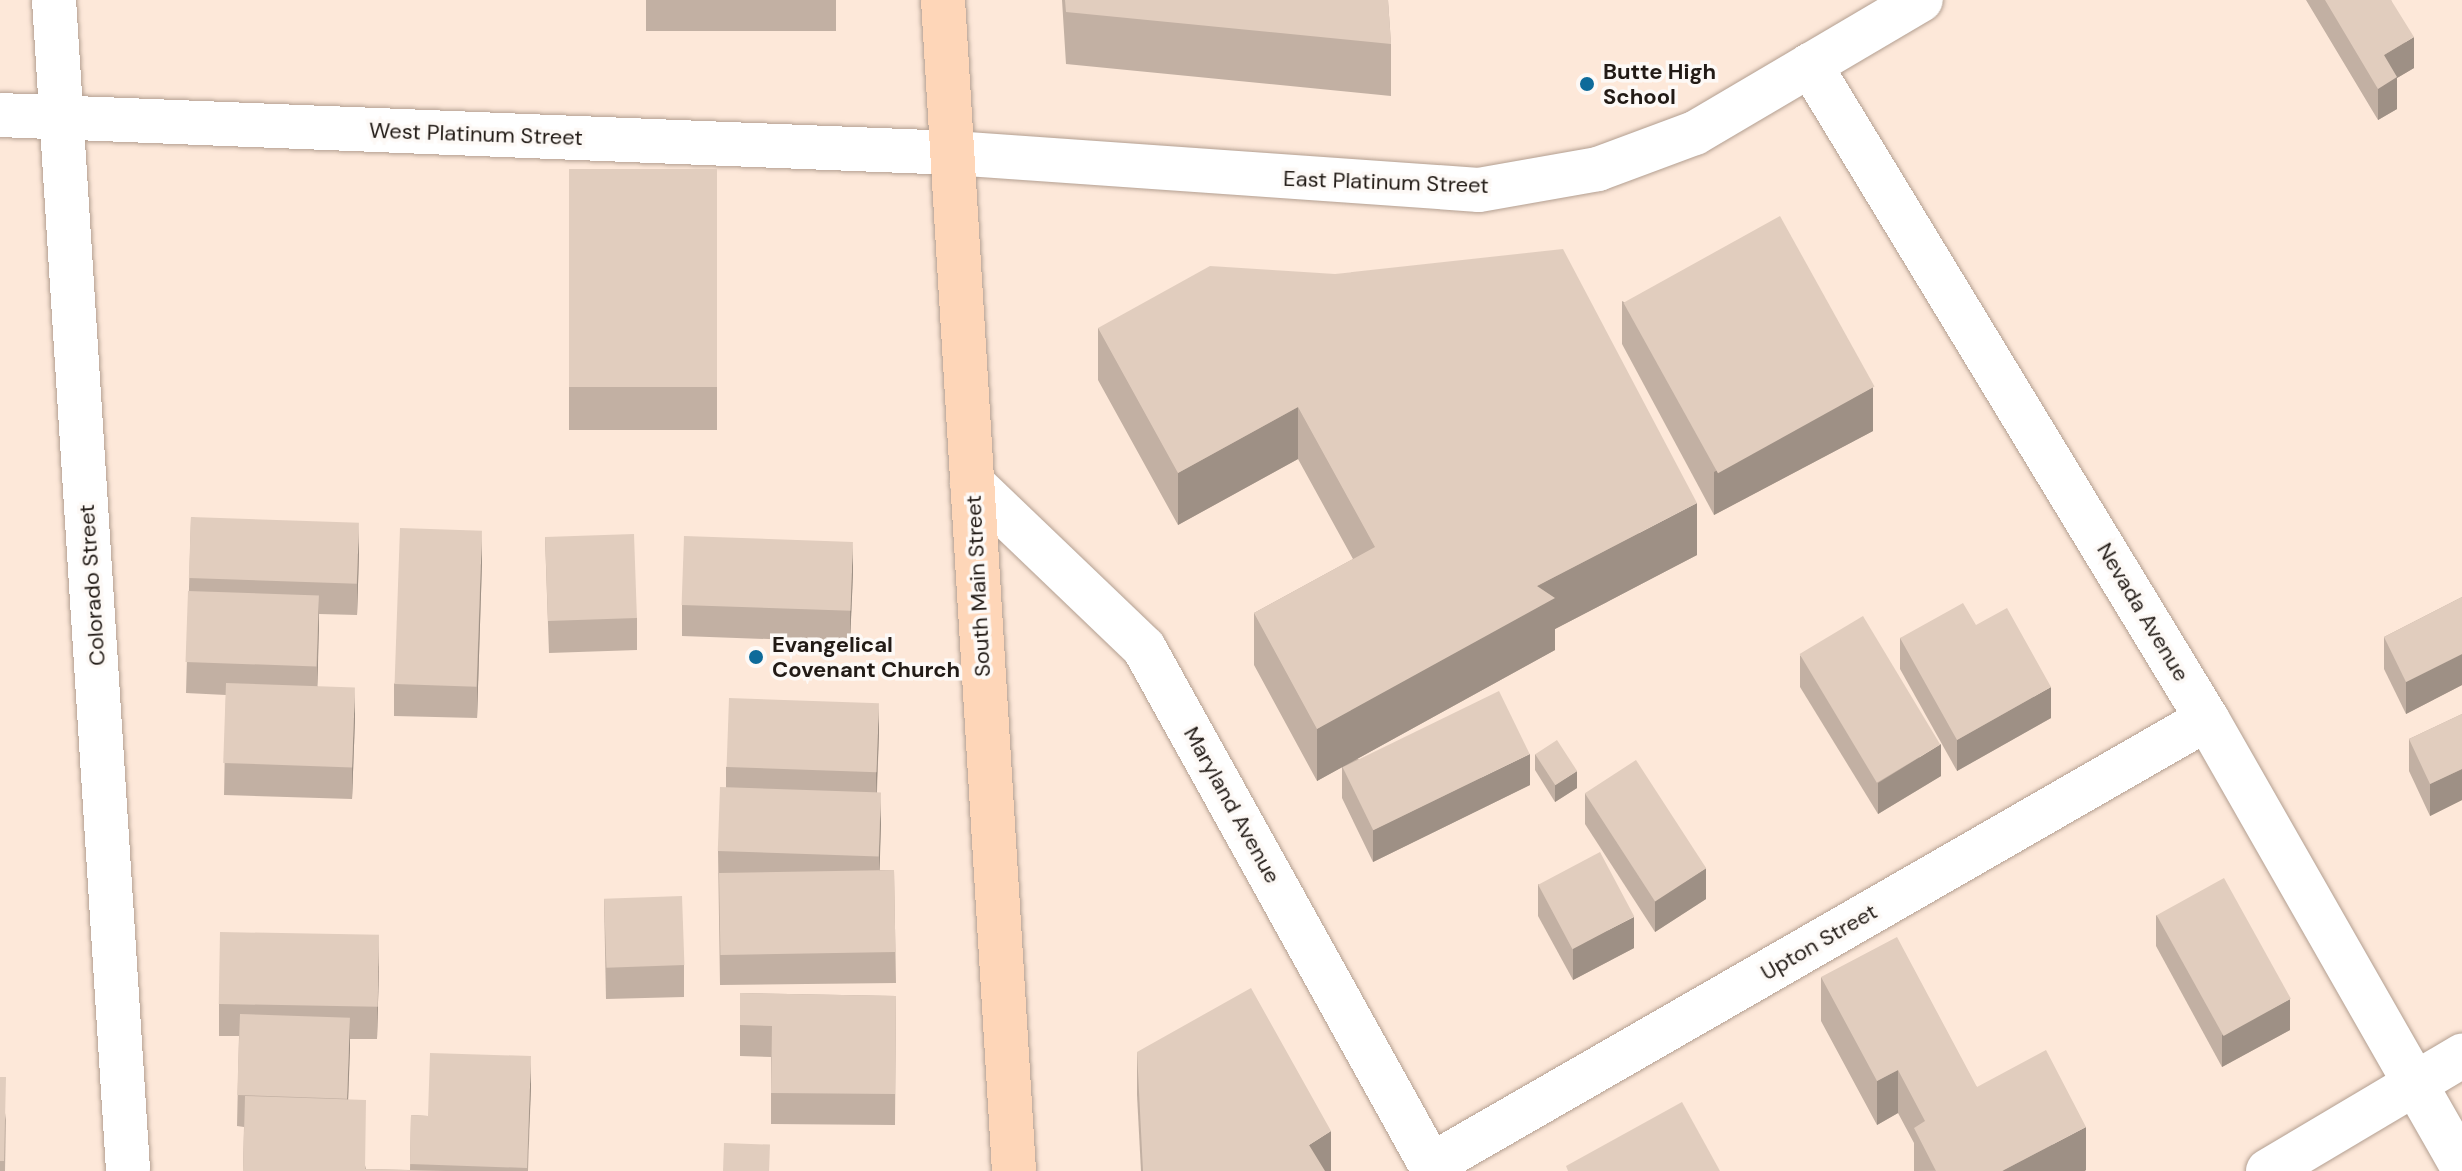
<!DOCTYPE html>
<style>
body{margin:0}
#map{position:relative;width:2462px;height:1171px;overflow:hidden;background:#fde8d9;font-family:"DM Sans",sans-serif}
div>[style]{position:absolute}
.roads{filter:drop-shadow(0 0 2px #b39f91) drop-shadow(0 0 2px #b39f91)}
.minor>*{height:44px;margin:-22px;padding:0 22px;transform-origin:22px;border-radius:22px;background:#fff}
.major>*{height:44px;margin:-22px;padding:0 22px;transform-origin:22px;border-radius:22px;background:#fed6b8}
.wall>*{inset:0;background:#c2b0a3;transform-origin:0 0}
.shaded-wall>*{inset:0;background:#9e9085}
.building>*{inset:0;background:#e1cdbe;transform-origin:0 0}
.dots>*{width:22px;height:22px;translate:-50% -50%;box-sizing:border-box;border:4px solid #fdf9f6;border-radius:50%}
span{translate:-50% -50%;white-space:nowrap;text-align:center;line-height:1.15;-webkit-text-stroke:7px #fdf9f6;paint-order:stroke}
.poi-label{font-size:22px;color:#221b16;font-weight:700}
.left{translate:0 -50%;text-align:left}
.street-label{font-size:22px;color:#221b16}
</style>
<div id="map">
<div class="roads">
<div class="minor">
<i style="left:54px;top:0;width:1173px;rotate:86.38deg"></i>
<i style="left:1810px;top:65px;width:765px;rotate:58.74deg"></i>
<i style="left:2207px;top:719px;width:515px;rotate:60.3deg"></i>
<i style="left:0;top:115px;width:954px;rotate:2.28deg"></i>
<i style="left:953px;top:153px;width:527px;rotate:4.02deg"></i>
<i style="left:1479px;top:190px;width:121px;rotate:-10deg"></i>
<i style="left:1598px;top:169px;width:103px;rotate:-20.4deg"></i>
<i style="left:1695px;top:133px;width:262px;rotate:-30.5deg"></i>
<i style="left:972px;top:483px;width:238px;rotate:43.8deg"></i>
<i style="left:1144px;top:648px;width:598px;rotate:60.99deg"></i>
<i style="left:1431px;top:1165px;width:895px;rotate:-29.89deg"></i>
<i style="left:2268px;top:1171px;width:226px;rotate:-30.7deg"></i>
</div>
<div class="major">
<i style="left:943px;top:0;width:1173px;rotate:86.53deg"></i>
</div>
</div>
<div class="wall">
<i style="left:646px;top:0;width:190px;height:31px"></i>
<i style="clip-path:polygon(1062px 0,1388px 0,1391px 44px,1391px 96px,1066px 64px)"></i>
<i style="clip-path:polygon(2306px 0,2391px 0,2414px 68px,2397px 78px,2397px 109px,2378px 120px)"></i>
<i style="left:569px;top:169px;width:148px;height:261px"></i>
<i style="clip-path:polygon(1622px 301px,1873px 431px,1714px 515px,1622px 344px)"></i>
<i style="clip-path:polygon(1098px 328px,1697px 555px,1555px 629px,1555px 650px,1357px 759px,1530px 785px,1373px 862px,1342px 798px,1342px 767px,1317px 781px,1254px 665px,1254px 613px,1353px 559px,1298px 459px,1178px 525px,1098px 380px)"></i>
<i style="clip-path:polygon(191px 517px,359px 554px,357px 615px,319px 614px,317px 686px,355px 719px,352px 799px,224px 795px,226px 695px,186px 693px)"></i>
<i style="clip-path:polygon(545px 537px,637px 618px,637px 650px,549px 653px)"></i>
<i style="clip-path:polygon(482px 562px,477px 718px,394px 716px,394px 684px)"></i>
<i style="clip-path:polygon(853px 573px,850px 642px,682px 636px,682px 605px)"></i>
<i style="clip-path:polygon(2462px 597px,2462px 685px,2406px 714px,2384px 669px,2384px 637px)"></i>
<i style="clip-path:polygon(1976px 625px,2051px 718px,1957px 771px,1900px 669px,1900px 638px)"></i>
<i style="clip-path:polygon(1800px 655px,1941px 776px,1878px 814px,1800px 687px)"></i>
<i style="clip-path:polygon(2462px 714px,2462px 800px,2430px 816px,2409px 771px,2409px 739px)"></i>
<i style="clip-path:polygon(879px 734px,877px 792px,881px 824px,879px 870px,894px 870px,896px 983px,720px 985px,718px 851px,726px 787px,726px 767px)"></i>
<i style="clip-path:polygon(1535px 754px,1577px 788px,1555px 802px,1535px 770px)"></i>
<i style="clip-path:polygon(1585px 793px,1706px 899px,1655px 932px,1585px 824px)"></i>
<i style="clip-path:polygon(1538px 884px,1634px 948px,1573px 980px,1538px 916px)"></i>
<i style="clip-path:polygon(604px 899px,684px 965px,684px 997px,606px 999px)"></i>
<i style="clip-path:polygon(2156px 915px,2290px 1030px,2222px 1067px,2156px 946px)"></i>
<i style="clip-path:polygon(379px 966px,377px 1039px,350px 1039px,348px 1099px,366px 1169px,410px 1170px,411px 1115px,428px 1116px,531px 1088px,528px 1171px,243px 1171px,244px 1127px,237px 1126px,239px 1036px,219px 1036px,219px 1004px)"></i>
<i style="clip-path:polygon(1821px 977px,1977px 1087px,2086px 1170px,1914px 1171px,1914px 1143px,1898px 1113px,1877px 1125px,1821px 1021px)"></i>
<i style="clip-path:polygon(740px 993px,896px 996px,895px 1125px,771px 1124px,771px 1057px,740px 1056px)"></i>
<i style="clip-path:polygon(1137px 1052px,1331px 1171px,1141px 1171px,1137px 1095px)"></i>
<i style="clip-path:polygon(0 1077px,6px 1120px,5px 1171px,0 1171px)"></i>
</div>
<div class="shaded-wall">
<i style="clip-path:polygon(2414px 37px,2414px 68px,2397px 78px,2397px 109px,2378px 120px,2378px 89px,2384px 55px)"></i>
<i style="clip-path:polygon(1873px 387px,1873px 431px,1714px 515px,1714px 472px)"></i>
<i style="clip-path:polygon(1298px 407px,1298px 459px,1178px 525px,1178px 473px)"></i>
<i style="clip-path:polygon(1697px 503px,1697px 555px,1555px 629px,1555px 650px,1317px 781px,1317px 729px,1537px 586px)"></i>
<i style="clip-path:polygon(359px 523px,359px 554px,357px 615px,357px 584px)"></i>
<i style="clip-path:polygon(482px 531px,482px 562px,477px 718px,477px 687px)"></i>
<i style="clip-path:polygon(853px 542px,853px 573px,850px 642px,850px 611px)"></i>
<i style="clip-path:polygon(319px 595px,319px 627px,317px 698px,317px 666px)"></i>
<i style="clip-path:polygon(2462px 654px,2462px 685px,2406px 714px,2406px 682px)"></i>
<i style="clip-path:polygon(2051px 687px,2051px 718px,1957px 771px,1957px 740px)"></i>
<i style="clip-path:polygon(355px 688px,355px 719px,352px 799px,352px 768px)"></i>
<i style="clip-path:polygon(879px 703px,879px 734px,876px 803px,876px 772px)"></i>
<i style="clip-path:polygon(1941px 744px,1941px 776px,1878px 814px,1878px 783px)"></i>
<i style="clip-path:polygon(1530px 754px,1530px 785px,1373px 862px,1373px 830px)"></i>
<i style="clip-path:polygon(2462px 769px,2462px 800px,2430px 816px,2430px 784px)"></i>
<i style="clip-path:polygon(1577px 771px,1577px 788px,1555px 802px,1555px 785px)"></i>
<i style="clip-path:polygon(881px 792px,881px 824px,879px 888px,879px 856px)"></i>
<i style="clip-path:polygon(1706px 868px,1706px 899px,1655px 932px,1655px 900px)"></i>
<i style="clip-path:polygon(1634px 917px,1634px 948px,1573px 980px,1573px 948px)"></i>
<i style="clip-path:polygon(379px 935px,379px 966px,377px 1039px,377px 1008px)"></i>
<i style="clip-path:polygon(2290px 999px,2290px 1030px,2222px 1067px,2222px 1035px)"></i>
<i style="clip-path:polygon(350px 1018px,350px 1049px,347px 1130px,347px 1099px)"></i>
<i style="clip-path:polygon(531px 1056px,531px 1088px,527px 1171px)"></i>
<i style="clip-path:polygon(1898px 1070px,1898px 1113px,1877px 1125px,1877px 1081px)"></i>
<i style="clip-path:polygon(2086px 1127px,2086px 1170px,2085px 1171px,2002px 1171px)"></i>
<i style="clip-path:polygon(1331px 1131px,1331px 1171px,1309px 1171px,1309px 1145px)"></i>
</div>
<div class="building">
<i style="clip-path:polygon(1065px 0,1388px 0,1391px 44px,1066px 12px)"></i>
<i style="clip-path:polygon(2325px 0,2391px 0,2414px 37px,2384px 55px,2397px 77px,2378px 89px)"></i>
<i style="left:569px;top:169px;width:148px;height:218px"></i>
<i style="left:1780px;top:216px;width:195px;height:179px;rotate:61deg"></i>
<i style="clip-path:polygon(1563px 249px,1697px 503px,1537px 586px,1555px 598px,1317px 729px,1254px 613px,1375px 547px,1298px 407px,1178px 473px,1098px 328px,1210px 266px,1335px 274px)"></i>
<i style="left:191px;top:517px;width:168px;height:61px;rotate:2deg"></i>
<i style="left:400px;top:528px;width:82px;height:156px;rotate:2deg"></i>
<i style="left:634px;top:534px;width:84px;height:89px;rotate:88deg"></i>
<i style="left:684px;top:536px;width:169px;height:69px;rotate:2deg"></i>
<i style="left:188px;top:591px;width:131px;height:71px;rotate:2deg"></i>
<i style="clip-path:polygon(2462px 597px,2462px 654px,2406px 682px,2384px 637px)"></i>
<i style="clip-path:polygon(1963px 603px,1976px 625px,2007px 608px,2051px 687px,1957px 740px,1900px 638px)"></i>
<i style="left:1863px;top:616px;width:150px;height:74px;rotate:59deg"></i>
<i style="left:226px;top:683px;width:129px;height:80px;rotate:2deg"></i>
<i style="left:1499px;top:691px;width:70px;height:174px;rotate:64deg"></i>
<i style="left:729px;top:698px;width:150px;height:69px;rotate:2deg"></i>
<i style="clip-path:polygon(2462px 714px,2462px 769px,2430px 784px,2409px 739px)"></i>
<i style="left:1557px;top:740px;width:37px;height:26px;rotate:57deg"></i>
<i style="left:1636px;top:760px;width:129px;height:61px;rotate:57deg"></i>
<i style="left:720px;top:787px;width:161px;height:64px;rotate:2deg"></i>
<i style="left:1600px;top:852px;width:73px;height:70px;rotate:62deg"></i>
<i style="left:894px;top:870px;width:82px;height:175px;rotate:89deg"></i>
<i style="left:2224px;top:878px;width:138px;height:77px;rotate:61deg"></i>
<i style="left:682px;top:896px;width:69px;height:78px;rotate:88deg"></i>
<i style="left:220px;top:932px;width:159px;height:72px;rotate:1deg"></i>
<i style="clip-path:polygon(1897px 937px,1977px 1087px,2046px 1050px,2086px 1127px,2002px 1171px,1936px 1171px,1914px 1128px,1925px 1121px,1898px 1070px,1877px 1081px,1821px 977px)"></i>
<i style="clip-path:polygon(1251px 988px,1331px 1131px,1309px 1145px,1325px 1171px,1143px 1171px,1137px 1052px)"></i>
<i style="clip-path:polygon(740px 993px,896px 996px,895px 1094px,771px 1093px,772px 1026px,740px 1025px)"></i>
<i style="left:240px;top:1014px;width:110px;height:81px;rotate:2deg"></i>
<i style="clip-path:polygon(430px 1053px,531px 1056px,527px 1168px,410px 1164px,411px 1115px,428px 1116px)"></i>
<i style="clip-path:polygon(0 1077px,6px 1077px,4px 1161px,0 1161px)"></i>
<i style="clip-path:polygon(245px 1096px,366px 1100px,365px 1169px,446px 1171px,243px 1171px)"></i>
<i style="clip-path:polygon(1682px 1102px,1720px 1171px,1568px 1171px,1566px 1166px)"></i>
<i style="left:724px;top:1143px;width:46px;height:28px;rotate:2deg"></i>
</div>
<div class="dots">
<i style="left:1587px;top:84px;background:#0e6b9a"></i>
<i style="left:756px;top:657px;background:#0e6b9a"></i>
</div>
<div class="poi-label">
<span class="left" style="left:1603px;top:84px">Butte High<br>School</span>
<span class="left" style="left:772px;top:657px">Evangelical<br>Covenant Church</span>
</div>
<div class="street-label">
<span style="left:476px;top:134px;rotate:2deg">West Platinum Street</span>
<span style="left:1386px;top:182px;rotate:2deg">East Platinum Street</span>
<span style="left:92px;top:585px;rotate:-94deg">Colorado Street</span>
<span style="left:978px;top:586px;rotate:-93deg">South Main Street</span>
<span style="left:2143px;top:612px;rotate:59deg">Nevada Avenue</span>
<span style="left:1232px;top:805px;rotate:61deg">Maryland Avenue</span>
<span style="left:1819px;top:942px;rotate:-30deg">Upton Street</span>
</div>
</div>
